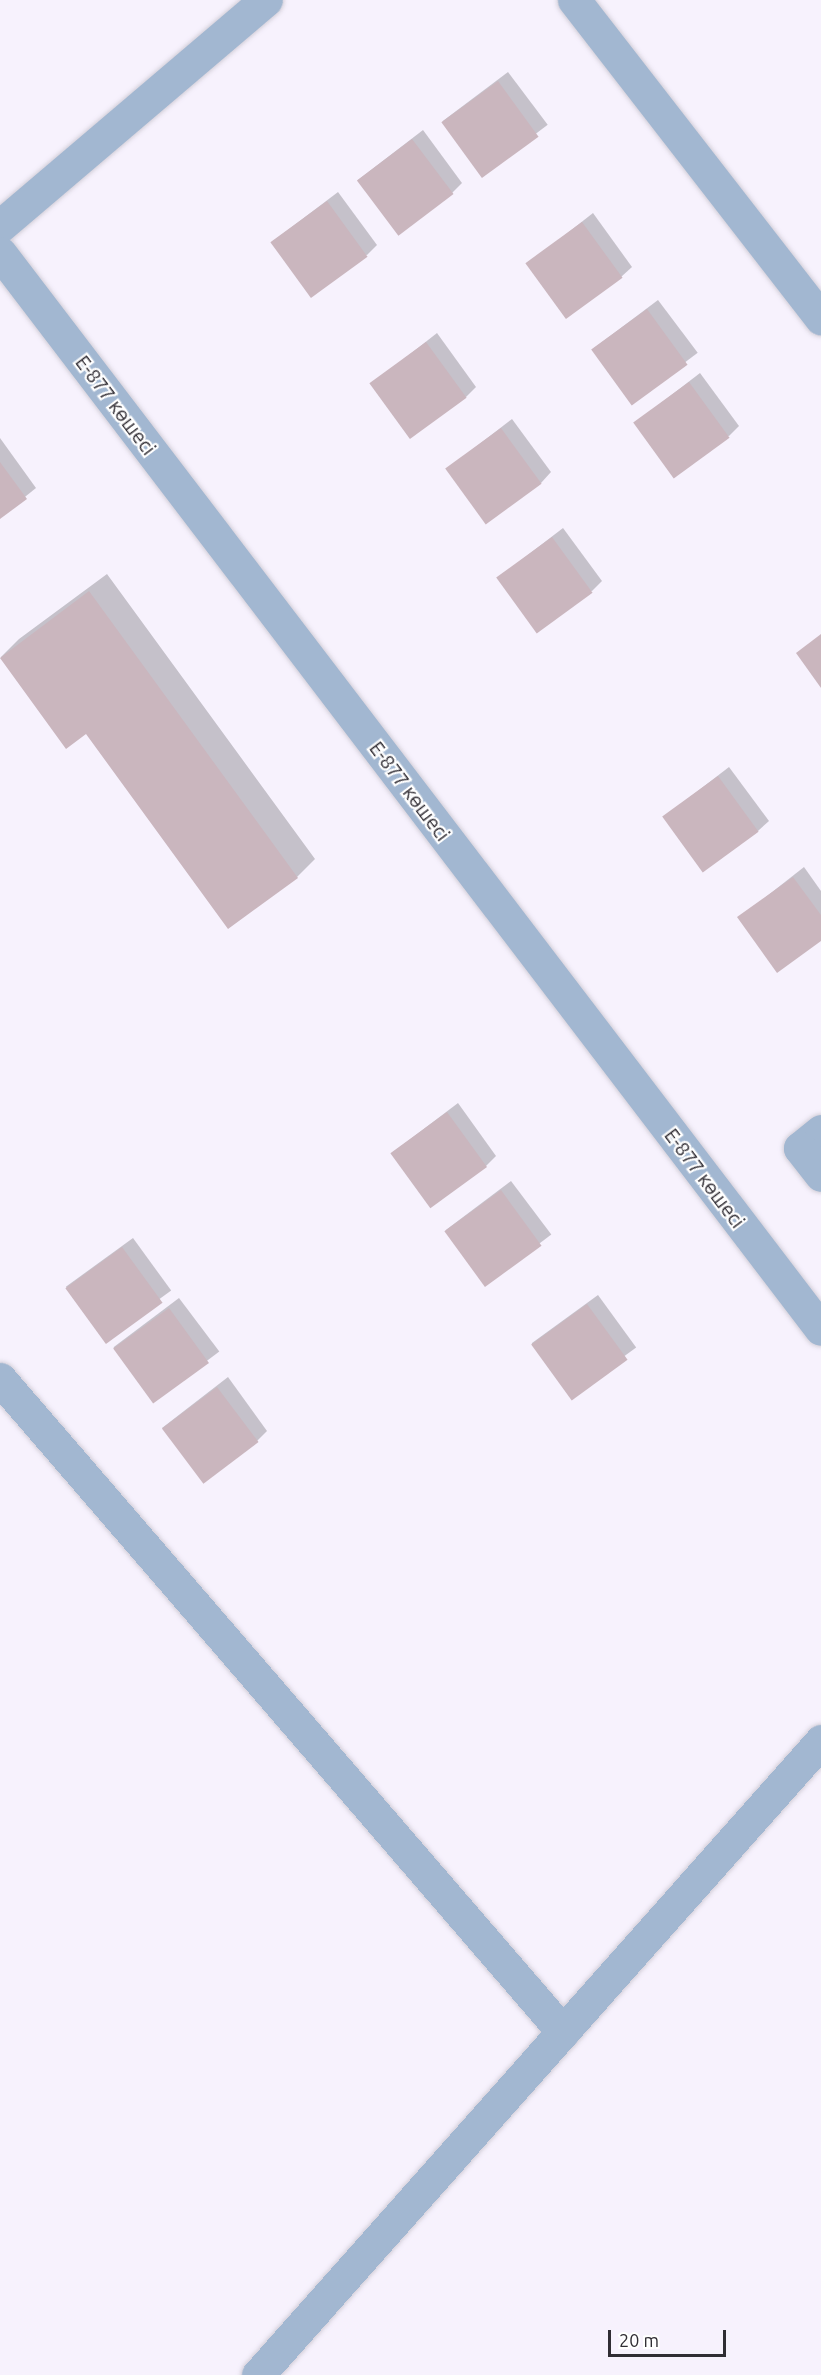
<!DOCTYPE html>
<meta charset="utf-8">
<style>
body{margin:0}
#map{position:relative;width:821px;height:2375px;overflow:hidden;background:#f7f2fd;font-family:Ubuntu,sans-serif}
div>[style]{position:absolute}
.shadow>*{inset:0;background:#0003;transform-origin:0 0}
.building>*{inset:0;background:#cab6be;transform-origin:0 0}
.roads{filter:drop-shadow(0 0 2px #d3cfd9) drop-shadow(0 0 2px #d3cfd9)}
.street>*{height:33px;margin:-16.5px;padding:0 16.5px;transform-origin:16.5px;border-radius:16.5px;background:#a2b7d1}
span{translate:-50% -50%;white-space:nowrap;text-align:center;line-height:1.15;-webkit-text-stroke:4.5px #fff;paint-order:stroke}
.street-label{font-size:20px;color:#302d34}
.scale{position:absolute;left:608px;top:2330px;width:118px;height:27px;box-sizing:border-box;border:3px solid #302d34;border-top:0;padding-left:8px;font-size:18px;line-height:21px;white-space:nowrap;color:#302d34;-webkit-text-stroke:4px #fff;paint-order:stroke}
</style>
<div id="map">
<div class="shadow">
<i style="left:508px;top:72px;width:66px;height:82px;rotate:53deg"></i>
<i style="clip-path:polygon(423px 130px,462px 183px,452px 193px,358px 180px)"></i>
<i style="clip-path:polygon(338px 192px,377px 245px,367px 255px,272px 242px)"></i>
<i style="clip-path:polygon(593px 213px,632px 267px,621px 277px,528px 264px)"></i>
<i style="left:658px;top:300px;width:66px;height:82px;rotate:53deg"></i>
<i style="clip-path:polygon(437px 333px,476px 387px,466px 397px,372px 384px)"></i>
<i style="clip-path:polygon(700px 373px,739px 426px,729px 436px,635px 423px)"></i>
<i style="clip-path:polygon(512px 419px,551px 472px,541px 483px,447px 469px)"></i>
<i style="clip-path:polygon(0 438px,36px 488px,0 517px)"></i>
<i style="clip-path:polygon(563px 528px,602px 581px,592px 591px,498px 578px)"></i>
<i style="clip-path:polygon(107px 574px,315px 859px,297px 877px,87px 732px,66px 747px,1px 657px,19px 639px)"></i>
<i style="clip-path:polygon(729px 767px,769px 821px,758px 831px,664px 817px)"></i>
<i style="clip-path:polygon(804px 867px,821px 891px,821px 939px,739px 918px)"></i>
<i style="clip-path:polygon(458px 1103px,496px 1156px,486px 1166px,392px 1153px)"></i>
<i style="left:511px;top:1181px;width:67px;height:82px;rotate:53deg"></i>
<i style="left:133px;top:1238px;width:65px;height:83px;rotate:54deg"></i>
<i style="left:598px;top:1295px;width:65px;height:82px;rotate:54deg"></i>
<i style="left:179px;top:1298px;width:67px;height:82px;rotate:53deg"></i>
<i style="clip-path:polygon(228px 1377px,267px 1431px,257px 1441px,162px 1428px)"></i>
</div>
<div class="building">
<i style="left:498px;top:81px;width:69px;height:70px;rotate:54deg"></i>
<i style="left:412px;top:139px;width:69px;height:69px;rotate:53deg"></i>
<i style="left:327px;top:201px;width:69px;height:70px;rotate:54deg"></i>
<i style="left:582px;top:222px;width:69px;height:70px;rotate:54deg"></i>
<i style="left:647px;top:309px;width:69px;height:69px;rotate:54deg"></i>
<i style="left:426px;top:342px;width:69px;height:70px;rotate:54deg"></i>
<i style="left:689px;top:382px;width:69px;height:69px;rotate:54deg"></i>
<i style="left:501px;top:428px;width:69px;height:69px;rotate:54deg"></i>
<i style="clip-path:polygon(0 462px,27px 499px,0 519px)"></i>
<i style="left:552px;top:537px;width:69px;height:69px;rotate:54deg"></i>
<i style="clip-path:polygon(89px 591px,298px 878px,228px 929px,86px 734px,66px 749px,0 658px)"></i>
<i style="clip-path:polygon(821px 634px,821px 688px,796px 653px)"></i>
<i style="left:718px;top:776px;width:69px;height:69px;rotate:54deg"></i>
<i style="clip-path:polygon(793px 877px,821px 915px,821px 941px,777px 973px,737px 917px)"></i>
<i style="left:447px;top:1112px;width:68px;height:70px;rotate:54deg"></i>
<i style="left:501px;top:1190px;width:69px;height:70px;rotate:54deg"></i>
<i style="left:122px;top:1247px;width:69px;height:70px;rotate:54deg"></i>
<i style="left:587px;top:1304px;width:69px;height:69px;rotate:54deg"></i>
<i style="left:169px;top:1308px;width:68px;height:69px;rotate:54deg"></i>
<i style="left:217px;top:1387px;width:69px;height:69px;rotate:53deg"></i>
</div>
<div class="roads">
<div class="street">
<i style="left:574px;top:0;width:403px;rotate:52.2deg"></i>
<i style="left:0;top:226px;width:349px;rotate:-40.4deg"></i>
<i style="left:0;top:253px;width:1353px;rotate:52.66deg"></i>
<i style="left:821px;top:1131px;width:27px;rotate:141deg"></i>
<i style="left:800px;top:1148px;width:34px;rotate:52deg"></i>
<i style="left:0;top:1379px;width:862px;rotate:49.23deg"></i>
<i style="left:258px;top:2375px;width:848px;rotate:-48.39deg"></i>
</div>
</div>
<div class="street-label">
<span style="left:116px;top:405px;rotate:53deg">Е-877 көшесі</span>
<span style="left:410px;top:791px;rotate:53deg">Е-877 көшесі</span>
<span style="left:705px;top:1178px;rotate:53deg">Е-877 көшесі</span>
</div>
<div class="scale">20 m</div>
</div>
